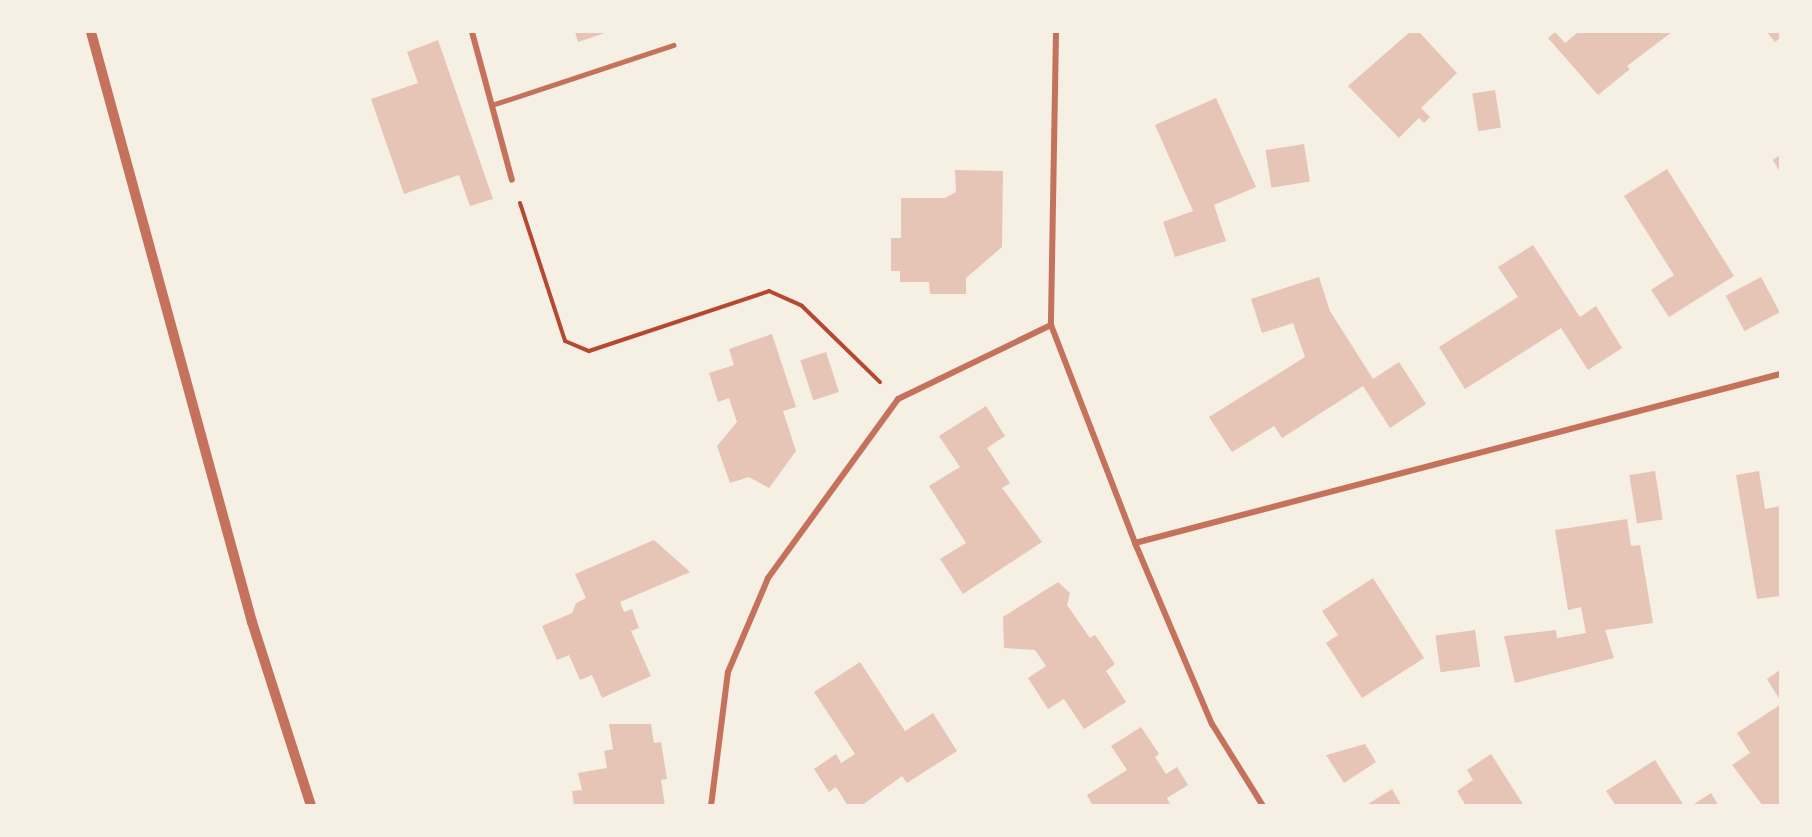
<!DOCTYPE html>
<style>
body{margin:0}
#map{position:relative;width:1812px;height:837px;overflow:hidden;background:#f6efe4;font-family:"Open Sans",sans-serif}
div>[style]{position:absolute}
.building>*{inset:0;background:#e6c5b7;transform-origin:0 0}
.path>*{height:4px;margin:-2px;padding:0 2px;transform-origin:2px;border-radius:2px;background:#b5482f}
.service>*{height:4.5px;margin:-2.25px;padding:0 2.25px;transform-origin:2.25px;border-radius:2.25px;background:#c5725c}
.minor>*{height:6px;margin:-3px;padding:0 3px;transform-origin:3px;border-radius:3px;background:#c5725c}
.tertiary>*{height:10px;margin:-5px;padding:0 5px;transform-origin:5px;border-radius:5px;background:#c5725c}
span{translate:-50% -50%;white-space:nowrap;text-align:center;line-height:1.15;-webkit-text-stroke:4.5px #f6efe4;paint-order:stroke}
.frame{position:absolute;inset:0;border:33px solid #f6efe4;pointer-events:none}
</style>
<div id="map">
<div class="building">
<i style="clip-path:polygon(575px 32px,608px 32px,578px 42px)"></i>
<i style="clip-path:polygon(1410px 32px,1419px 32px,1457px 73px,1421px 108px,1430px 117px,1424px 123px,1419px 118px,1399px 138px,1348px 86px)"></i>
<i style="clip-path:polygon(1555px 32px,1565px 43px,1578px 32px,1672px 32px,1627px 66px,1630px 69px,1598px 95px,1548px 38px)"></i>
<i style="clip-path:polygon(1767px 32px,1780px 32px,1780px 38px,1775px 42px)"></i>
<i style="clip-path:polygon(438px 40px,493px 199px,470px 206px,459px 175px,404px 194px,371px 99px,418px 83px,407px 52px)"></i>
<i style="left:1495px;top:90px;width:38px;height:23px;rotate:81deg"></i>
<i style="clip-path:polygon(1216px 98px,1256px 187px,1214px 205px,1226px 241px,1175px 257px,1163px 222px,1193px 211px,1155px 125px)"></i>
<i style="left:1304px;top:144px;width:38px;height:39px;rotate:81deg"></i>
<i style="clip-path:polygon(1780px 155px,1780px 172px,1773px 160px)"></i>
<i style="clip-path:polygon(1667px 169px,1734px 276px,1669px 317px,1651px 290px,1674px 275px,1624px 196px)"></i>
<i style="clip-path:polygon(955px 170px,1003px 171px,1002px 247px,966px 278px,966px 294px,930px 294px,929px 282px,900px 282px,900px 271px,891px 271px,891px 238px,901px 238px,901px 198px,945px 198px,956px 192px)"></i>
<i style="clip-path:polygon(1533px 245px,1580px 317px,1596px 306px,1622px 348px,1588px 370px,1561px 328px,1465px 389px,1439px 347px,1518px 297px,1498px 267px)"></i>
<i style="clip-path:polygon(1319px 277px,1330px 311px,1373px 379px,1399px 362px,1426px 404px,1390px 428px,1363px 386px,1282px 438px,1274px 426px,1232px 452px,1209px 417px,1305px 357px,1293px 323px,1262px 333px,1251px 299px)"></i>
<i style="left:1761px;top:277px;width:40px;height:40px;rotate:62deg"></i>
<i style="clip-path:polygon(772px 334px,796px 407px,783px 411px,796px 451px,769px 488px,749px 477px,730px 483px,717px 446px,737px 422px,729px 398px,718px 402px,709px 373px,734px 365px,729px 349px)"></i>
<i style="left:826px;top:352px;width:42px;height:27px;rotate:72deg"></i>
<i style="clip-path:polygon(986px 406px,1005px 436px,987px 448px,1010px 483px,1002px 488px,1042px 542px,963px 594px,940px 559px,966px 543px,929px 486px,960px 467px,939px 436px)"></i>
<i style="left:1655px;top:471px;width:49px;height:26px;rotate:81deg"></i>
<i style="clip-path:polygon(1759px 471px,1765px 509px,1780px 506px,1780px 596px,1757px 599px,1736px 475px)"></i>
<i style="clip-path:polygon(1627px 519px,1631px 546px,1640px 545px,1653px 623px,1605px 630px,1614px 658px,1515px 683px,1504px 636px,1556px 630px,1557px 638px,1586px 633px,1581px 607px,1568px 610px,1555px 530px)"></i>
<i style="clip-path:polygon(654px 540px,690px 572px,620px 602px,624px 612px,632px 609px,639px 628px,631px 631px,651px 676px,602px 698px,592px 675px,580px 680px,569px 655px,557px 660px,542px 626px,572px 613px,576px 603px,586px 598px,575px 574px)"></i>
<i style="clip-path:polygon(1373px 578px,1424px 658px,1362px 698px,1326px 643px,1338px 635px,1322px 611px)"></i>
<i style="clip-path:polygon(1058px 582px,1070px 593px,1067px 605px,1090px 638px,1095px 635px,1115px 664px,1106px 671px,1126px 702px,1084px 729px,1064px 699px,1048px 709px,1028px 678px,1046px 666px,1035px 650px,1004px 648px,1003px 617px)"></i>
<i style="left:1475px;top:630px;width:37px;height:40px;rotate:82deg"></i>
<i style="clip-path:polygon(860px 662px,905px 731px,933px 713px,957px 751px,907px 783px,902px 776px,861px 806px,848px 806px,836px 787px,829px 792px,814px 769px,836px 754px,841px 763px,855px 754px,814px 692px)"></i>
<i style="clip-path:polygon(1780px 670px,1780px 700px,1767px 679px)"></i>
<i style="clip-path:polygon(1780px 705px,1780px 806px,1763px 806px,1732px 765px,1750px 753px,1737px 733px)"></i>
<i style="clip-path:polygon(609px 724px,651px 724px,654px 743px,661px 742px,667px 779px,661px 780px,665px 806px,574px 806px,572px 791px,582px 790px,578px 773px,607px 768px,604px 751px,613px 749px)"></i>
<i style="clip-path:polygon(1141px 727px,1159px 754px,1155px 757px,1166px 774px,1177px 767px,1188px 785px,1167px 798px,1171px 806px,1093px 806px,1087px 795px,1127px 770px,1111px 746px)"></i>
<i style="clip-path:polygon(1365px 744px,1376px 762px,1344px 783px,1326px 755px)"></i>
<i style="clip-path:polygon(1491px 754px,1524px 806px,1466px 806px,1457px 791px,1473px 780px,1467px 770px)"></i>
<i style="clip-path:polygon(1655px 760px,1684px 806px,1616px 806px,1606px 791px)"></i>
<i style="clip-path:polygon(1392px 789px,1402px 806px,1369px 806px,1368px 804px)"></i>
<i style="clip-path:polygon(1711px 793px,1719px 806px,1695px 806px,1694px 804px)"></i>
</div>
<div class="path">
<i style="left:520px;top:203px;width:145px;rotate:71.9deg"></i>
<i style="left:565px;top:341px;width:26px;rotate:23deg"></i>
<i style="left:589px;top:351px;width:190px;rotate:-18.4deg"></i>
<i style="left:769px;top:291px;width:36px;rotate:24deg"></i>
<i style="left:802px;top:306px;width:109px;rotate:44.3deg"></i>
</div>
<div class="service">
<i style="left:492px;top:105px;width:191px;rotate:-18.3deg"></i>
</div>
<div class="minor">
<i style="left:472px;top:32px;width:153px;rotate:74.9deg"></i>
<i style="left:1056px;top:32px;width:293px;rotate:91deg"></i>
<i style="left:1051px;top:325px;width:234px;rotate:68.9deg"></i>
<i style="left:1135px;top:543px;width:197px;rotate:67deg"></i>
<i style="left:1212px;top:724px;width:97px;rotate:58.1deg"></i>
<i style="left:1135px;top:543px;width:667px;rotate:-14.68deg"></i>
<i style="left:711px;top:806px;width:135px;rotate:-82.8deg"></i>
<i style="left:728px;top:672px;width:102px;rotate:-66.9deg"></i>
<i style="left:768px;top:578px;width:221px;rotate:-54deg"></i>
<i style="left:898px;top:399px;width:170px;rotate:-25.8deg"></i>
</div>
<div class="tertiary">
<i style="left:91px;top:32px;width:612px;rotate:74.74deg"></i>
<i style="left:252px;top:622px;width:193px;rotate:72.2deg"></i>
</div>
<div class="frame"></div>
</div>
